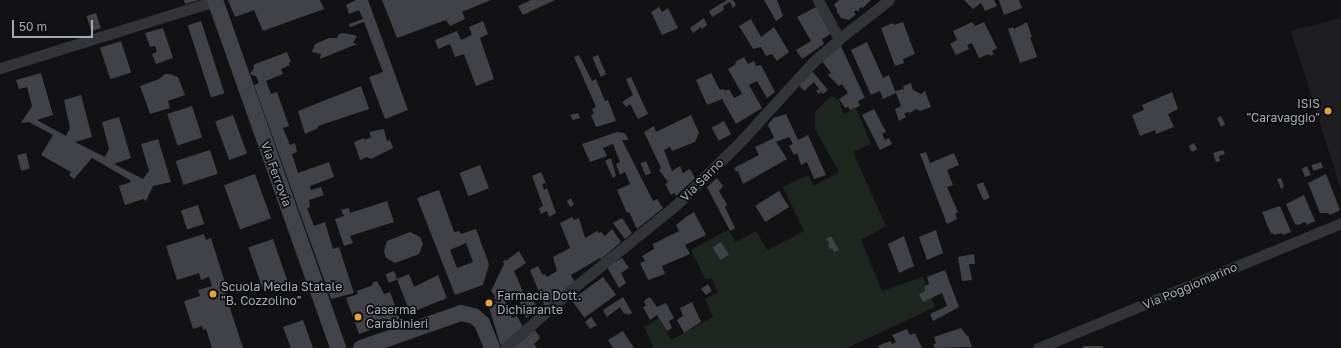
<!DOCTYPE html>
<style>
body{margin:0}
#map{position:relative;width:1341px;height:348px;overflow:hidden;background:#121214;font-family:"Golos Text",sans-serif}
div>[style]{position:absolute}
.built>*{inset:0;background:#1e1e21}
.green>*{inset:0;background:#1e261f}
.building>*{inset:0;background:#414247;transform-origin:0 0}
.street>*{height:11px;margin:-5.5px;padding:0 5.5px;transform-origin:5.5px;border-radius:5.5px;background:#333438}
.secondary>*{height:16px;margin:-8px;padding:0 8px;transform-origin:8px;border-radius:8px;background:#414348}
.dots>*{width:11px;height:11px;translate:-50% -50%;box-sizing:border-box;border:2px solid #0d0d0f;border-radius:50%}
span{translate:-50% -50%;white-space:nowrap;text-align:center;line-height:1.15;-webkit-text-stroke:3.5px #0d0d0f;paint-order:stroke}
.poi-label{font-size:12px;color:#a4aab4}
.right{translate:-100% -50%;text-align:right}
.left{translate:0 -50%;text-align:left}
.street-label{font-size:12px;color:#a4aab4}
.scale{position:absolute;left:12px;top:20px;width:81px;height:18px;box-sizing:border-box;border:2px solid #a4aab4;border-top:0;padding-left:5px;font-size:12px;line-height:14px;white-space:nowrap;color:#a4aab4;-webkit-text-stroke:3px #0d0d0f;paint-order:stroke}
</style>
<div id="map">
<div class="built">
<i style="clip-path:polygon(1341px 18px,1341px 190px,1291px 31px)"></i>
</div>
<div class="green">
<i style="clip-path:polygon(831px 96px,839px 100px,844px 114px,856px 108px,871px 144px,853px 152px,886px 226px,861px 240px,882px 291px,923px 277px,935px 307px,847px 348px,654px 348px,644px 327px,659px 318px,671px 340px,713px 317px,705px 299px,718px 292px,711px 278px,706px 280px,691px 250px,728px 230px,736px 242px,756px 231px,767px 250px,804px 231px,783px 187px,808px 175px,814px 186px,839px 172px,815px 129px,815px 112px)"></i>
</div>
<div class="building">
<i style="clip-path:polygon(184px 0,199px 0,185px 4px)"></i>
<i style="clip-path:polygon(228px 0,320px 0,324px 9px,263px 31px,254px 10px,235px 17px)"></i>
<i style="clip-path:polygon(356px 0,368px 0,408px 110px,385px 119px,369px 77px,383px 72px,364px 22px,350px 27px,349px 24px,363px 19px,359px 10px,349px 14px,346px 5px)"></i>
<i style="clip-path:polygon(382px 0,491px 0,462px 12px,465px 19px,450px 26px,446px 20px,397px 38px)"></i>
<i style="clip-path:polygon(531px 0,555px 0,523px 15px,518px 6px)"></i>
<i style="clip-path:polygon(727px 0,733px 0,736px 5px,733px 8px,730px 2px,723px 6px,724px 10px,712px 17px,709px 11px)"></i>
<i style="clip-path:polygon(764px 0,777px 0,783px 16px,776px 21px)"></i>
<i style="clip-path:polygon(839px 0,871px 0,863px 8px,861px 7px,859px 9px,859px 12px,856px 10px,854px 12px,856px 14px,849px 20px,841px 18px,837px 12px,837px 10px,834px 5px)"></i>
<i style="clip-path:polygon(964px 0,994px 0,997px 6px,985px 11px,981px 3px,973px 9px)"></i>
<i style="clip-path:polygon(999px 0,1019px 0,1022px 8px,1004px 15px)"></i>
<i style="clip-path:polygon(659px 7px,662px 12px,668px 8px,678px 28px,662px 35px,651px 12px)"></i>
<i style="clip-path:polygon(816px 7px,831px 34px,822px 39px,824px 44px,802px 59px,796px 50px,811px 41px,797px 17px)"></i>
<i style="left:96px;top:13px;width:16px;height:10px;rotate:72deg"></i>
<i style="clip-path:polygon(704px 18px,707px 25px,702px 29px,701px 27px,693px 33px,690px 28px)"></i>
<i style="clip-path:polygon(751px 19px,761px 37px,774px 27px,789px 52px,777px 61px,772px 54px,766px 56px,761px 47px,753px 49px,739px 26px)"></i>
<i style="left:201px;top:21px;width:76px;height:14px;rotate:72deg"></i>
<i style="clip-path:polygon(483px 21px,488px 34px,480px 38px,494px 79px,476px 86px,464px 54px,455px 57px,450px 44px,438px 49px,435px 40px,457px 31px,461px 40px,472px 35px,469px 27px)"></i>
<i style="clip-path:polygon(903px 22px,915px 54px,903px 59px,904px 63px,895px 66px,881px 28px,893px 23px,894px 25px)"></i>
<i style="clip-path:polygon(972px 22px,975px 26px,984px 22px,997px 48px,992px 51px,994px 54px,990px 56px,989px 54px,979px 58px,972px 43px,967px 45px,969px 49px,956px 55px,950px 44px,957px 40px,953px 31px)"></i>
<i style="clip-path:polygon(1027px 22px,1032px 37px,1030px 37px,1037px 57px,1020px 63px,1008px 29px,1013px 27px,1014px 29px)"></i>
<i style="clip-path:polygon(163px 28px,173px 58px,156px 64px,152px 54px,157px 52px,155px 46px,150px 47px,145px 33px)"></i>
<i style="clip-path:polygon(344px 33px,357px 36px,353px 43px,357px 44px,320px 59px,321px 54px,312px 52px,315px 44px,329px 38px,337px 38px,339px 34px)"></i>
<i style="left:121px;top:41px;width:33px;height:22px;rotate:72deg"></i>
<i style="clip-path:polygon(867px 42px,883px 78px,889px 75px,895px 91px,904px 89px,903px 86px,911px 83px,913px 90px,921px 94px,925px 91px,931px 107px,920px 111px,916px 109px,910px 113px,908px 112px,904px 114px,906px 117px,899px 121px,895px 109px,901px 106px,896px 93px,883px 99px,880px 91px,871px 95px,851px 50px)"></i>
<i style="clip-path:polygon(841px 46px,865px 98px,858px 101px,860px 106px,850px 110px,848px 107px,845px 108px,839px 99px,848px 93px,842px 84px,839px 86px,828px 75px,831px 73px,822px 61px)"></i>
<i style="clip-path:polygon(287px 52px,291px 62px,289px 63px,290px 65px,281px 69px,283px 74px,266px 81px,271px 94px,277px 92px,289px 126px,283px 128px,290px 145px,295px 143px,297px 152px,292px 154px,298px 173px,329px 162px,334px 177px,310px 186px,311px 190px,321px 187px,324px 195px,309px 200px,310px 207px,307px 208px,314px 226px,325px 222px,333px 249px,339px 247px,354px 293px,331px 299px,254px 85px,259px 83px,256px 76px,254px 76px,250px 74px,254px 68px,253px 65px)"></i>
<i style="clip-path:polygon(579px 55px,592px 81px,596px 79px,605px 101px,608px 100px,616px 121px,596px 127px,591px 115px,594px 114px,592px 109px,596px 107px,574px 57px)"></i>
<i style="left:598px;top:55px;width:21px;height:6px;rotate:67deg"></i>
<i style="clip-path:polygon(744px 57px,748px 64px,754px 61px,756px 66px,761px 65px,775px 92px,767px 98px,757px 81px,749px 85px,762px 108px,736px 124px,722px 99px,707px 105px,696px 80px,711px 73px,720px 90px,724px 89px,725px 91px,729px 89px,734px 98px,742px 94px,728px 69px,736px 64px,735px 62px)"></i>
<i style="clip-path:polygon(812px 71px,828px 90px,823px 94px,821px 92px,819px 94px,816px 91px,819px 89px,814px 82px,804px 91px,799px 85px)"></i>
<i style="clip-path:polygon(41px 73px,53px 115px,37px 120px,66px 136px,70px 128px,64px 100px,81px 95px,92px 137px,75px 142px,105px 157px,109px 149px,102px 122px,119px 117px,131px 158px,114px 164px,143px 179px,149px 171px,141px 144px,158px 139px,171px 182px,153px 186px,146px 201px,143px 199px,125px 205px,119px 186px,131px 182px,130px 180px,92px 158px,74px 179px,69px 175px,71px 172px,41px 155px,53px 135px,29px 122px,21px 123px,32px 106px,27px 87px,19px 89px,16px 80px)"></i>
<i style="clip-path:polygon(165px 74px,170px 74px,178px 77px,185px 95px,168px 101px,170px 108px,150px 114px,140px 86px,159px 79px)"></i>
<i style="clip-path:polygon(631px 77px,648px 114px,638px 119px,630px 104px,626px 107px,622px 102px,633px 95px,626px 79px)"></i>
<i style="clip-path:polygon(361px 86px,369px 109px,318px 126px,318px 128px,305px 134px,298px 111px)"></i>
<i style="clip-path:polygon(1172px 92px,1178px 109px,1168px 114px,1174px 127px,1156px 134px,1155px 130px,1140px 136px,1132px 115px,1144px 110px,1142px 105px)"></i>
<i style="left:192px;top:106px;width:33px;height:26px;rotate:72deg"></i>
<i style="clip-path:polygon(874px 109px,886px 132px,882px 134px,885px 140px,889px 138px,892px 144px,880px 150px,862px 115px)"></i>
<i style="clip-path:polygon(578px 113px,580px 118px,573px 120px,570px 115px)"></i>
<i style="clip-path:polygon(786px 114px,798px 140px,808px 135px,826px 175px,814px 179px,807px 162px,801px 165px,797px 153px,794px 155px,789px 146px,793px 144px,789px 137px,776px 142px,787px 159px,743px 184px,738px 171px,736px 172px,734px 168px,759px 155px,755px 147px,774px 138px,768px 125px,773px 118px)"></i>
<i style="left:233px;top:115px;width:41px;height:19px;rotate:70deg"></i>
<i style="clip-path:polygon(691px 115px,699px 133px,695px 142px,672px 151px,670px 147px,664px 150px,672px 171px,680px 166px,683px 173px,690px 169px,695px 178px,676px 196px,674px 193px,671px 195px,665px 184px,668px 182px,659px 170px,661px 168px,644px 132px,654px 126px,656px 132px)"></i>
<i style="clip-path:polygon(1221px 116px,1225px 124px,1221px 127px,1217px 118px)"></i>
<i style="left:724px;top:121px;width:15px;height:14px;rotate:62deg"></i>
<i style="clip-path:polygon(384px 129px,387px 141px,390px 140px,393px 148px,371px 159px,367px 157px,360px 160px,354px 142px,364px 138px,365px 140px,371px 137px,369px 132px)"></i>
<i style="clip-path:polygon(617px 132px,624px 133px,627px 136px,628px 140px,622px 140px,653px 201px,657px 199px,663px 208px,637px 229px,629px 212px,627px 213px,617px 190px,630px 184px,625px 172px,620px 175px,616px 164px,620px 162px,613px 144px,603px 148px,607px 156px,590px 162px,582px 144px)"></i>
<i style="left:1194px;top:143px;width:7px;height:6px;rotate:63deg"></i>
<i style="left:210px;top:150px;width:25px;height:36px;rotate:72deg"></i>
<i style="clip-path:polygon(1223px 150px,1225px 154px,1219px 156px,1220px 161px,1216px 162px,1213px 153px)"></i>
<i style="clip-path:polygon(926px 152px,930px 163px,954px 153px,959px 165px,947px 170px,953px 185px,947px 187px,958px 212px,955px 214px,957px 219px,947px 224px,920px 154px)"></i>
<i style="left:26px;top:153px;width:16px;height:9px;rotate:76deg"></i>
<i style="clip-path:polygon(611px 158px,616px 176px,613px 178px,605px 161px)"></i>
<i style="left:646px;top:161px;width:13px;height:6px;rotate:67deg"></i>
<i style="left:1321px;top:162px;width:6px;height:10px;rotate:72deg"></i>
<i style="left:480px;top:165px;width:25px;height:22px;rotate:69deg"></i>
<i style="clip-path:polygon(1307px 166px,1311px 175px,1305px 177px,1302px 169px)"></i>
<i style="clip-path:polygon(541px 172px,546px 183px,542px 184px,544px 190px,547px 188px,556px 213px,549px 217px,547px 211px,541px 214px,539px 208px,543px 206px,532px 176px)"></i>
<i style="left:255px;top:174px;width:47px;height:33px;rotate:70deg"></i>
<i style="clip-path:polygon(1326px 174px,1340px 210px,1330px 215px,1328px 213px,1320px 213px,1308px 183px)"></i>
<i style="clip-path:polygon(717px 178px,723px 186px,719px 191px,727px 205px,725px 207px,735px 228px,730px 231px,707px 187px)"></i>
<i style="clip-path:polygon(1281px 178px,1284px 187px,1281px 189px,1277px 179px)"></i>
<i style="left:983px;top:182px;width:17px;height:7px;rotate:66deg"></i>
<i style="clip-path:polygon(evenodd,439px 190px,454px 232px,459px 231px,461px 234px,476px 229px,489px 264px,483px 285px,455px 295px,417px 198px,439px 190px,466px 243px,473px 262px,457px 268px,450px 250px,466px 243px)"></i>
<i style="left:779px;top:191px;width:19px;height:28px;rotate:58deg"></i>
<i style="clip-path:polygon(1304px 195px,1315px 221px,1307px 225px,1305px 222px,1298px 225px,1295px 224px,1286px 204px)"></i>
<i style="clip-path:polygon(571px 198px,574px 205px,570px 207px,567px 201px)"></i>
<i style="clip-path:polygon(387px 201px,394px 222px,350px 236px,353px 243px,344px 246px,335px 219px,344px 216px,341px 210px,349px 208px,350px 213px)"></i>
<i style="left:198px;top:205px;width:20px;height:18px;rotate:72deg"></i>
<i style="clip-path:polygon(1280px 206px,1291px 232px,1283px 235px,1281px 233px,1274px 235px,1273px 233px,1271px 234px,1262px 212px)"></i>
<i style="clip-path:polygon(694px 212px,706px 235px,685px 245px,690px 254px,662px 266px,665px 274px,648px 280px,640px 263px,645px 261px,642px 256px,654px 249px,653px 244px,679px 231px,676px 225px,686px 217px)"></i>
<i style="clip-path:polygon(572px 217px,574px 220px,579px 218px,585px 238px,597px 231px,599px 233px,601px 232px,605px 236px,612px 229px,621px 242px,601px 259px,600px 258px,571px 275px,575px 283px,545px 307px,530px 270px,538px 266px,543px 275px,545px 274px,547px 277px,557px 271px,553px 257px,570px 248px,560px 223px)"></i>
<i style="clip-path:polygon(622px 218px,632px 233px,625px 239px,613px 223px)"></i>
<i style="clip-path:polygon(936px 230px,943px 253px,927px 260px,919px 237px)"></i>
<i style="clip-path:polygon(410px 232px,420px 237px,423px 244px,419px 254px,395px 263px,386px 258px,384px 251px,387px 241px)"></i>
<i style="clip-path:polygon(204px 234px,206px 240px,211px 238px,228px 292px,225px 293px,243px 348px,212px 348px,206px 329px,203px 330px,202px 326px,193px 329px,184px 301px,200px 296px,198px 290px,212px 286px,209px 277px,201px 280px,199px 273px,177px 280px,166px 246px)"></i>
<i style="clip-path:polygon(831px 236px,839px 250px,834px 252px,832px 248px,830px 249px,828px 245px,830px 244px,826px 239px)"></i>
<i style="clip-path:polygon(904px 236px,914px 266px,899px 273px,888px 244px)"></i>
<i style="left:273px;top:239px;width:46px;height:26px;rotate:71deg"></i>
<i style="left:721px;top:242px;width:15px;height:10px;rotate:58deg"></i>
<i style="clip-path:polygon(519px 251px,526px 263px,514px 271px,524px 294px,529px 292px,539px 311px,526px 318px,519px 300px,514px 302px,512px 298px,505px 301px,512px 318px,517px 316px,523px 327px,502px 345px,500px 344px,489px 307px,496px 304px,495px 301px,497px 300px,494px 298px,495px 296px,491px 291px,504px 264px,503px 261px,507px 260px)"></i>
<i style="clip-path:polygon(974px 254px,975px 264px,969px 264px,972px 280px,962px 281px,958px 257px)"></i>
<i style="clip-path:polygon(622px 258px,629px 268px,621px 273px,626px 283px,619px 288px,607px 267px)"></i>
<i style="clip-path:polygon(945px 270px,959px 307px,933px 321px,930px 314px,947px 306px,942px 293px,923px 302px,919px 294px,925px 291px,925px 286px,929px 284px,927px 277px)"></i>
<i style="left:394px;top:271px;width:9px;height:9px;rotate:69deg"></i>
<i style="clip-path:polygon(409px 274px,414px 287px,438px 275px,447px 298px,410px 313px,397px 279px)"></i>
<i style="left:603px;top:277px;width:22px;height:39px;rotate:54deg"></i>
<i style="clip-path:polygon(377px 281px,384px 294px,390px 292px,400px 319px,359px 334px,346px 298px,358px 294px,357px 291px,373px 285px,372px 283px)"></i>
<i style="clip-path:polygon(708px 284px,712px 291px,706px 295px,701px 289px)"></i>
<i style="clip-path:polygon(623px 297px,632px 313px,628px 315px,626px 313px,624px 314px,620px 307px,607px 317px,603px 310px)"></i>
<i style="clip-path:polygon(650px 297px,657px 307px,666px 303px,674px 318px,669px 321px,672px 328px,667px 331px,657px 315px,650px 320px,643px 307px,646px 306px,644px 301px)"></i>
<i style="clip-path:polygon(692px 302px,701px 322px,684px 333px,677px 320px,683px 316px,680px 308px)"></i>
<i style="clip-path:polygon(591px 317px,597px 325px,590px 329px,585px 322px)"></i>
<i style="clip-path:polygon(303px 320px,313px 348px,291px 348px,283px 327px)"></i>
<i style="clip-path:polygon(961px 328px,967px 336px,968px 335px,972px 347px,935px 348px,933px 345px,936px 343px,934px 337px)"></i>
<i style="clip-path:polygon(907px 329px,910px 335px,915px 333px,922px 348px,879px 348px,878px 346px,890px 341px,892px 344px,896px 342px,892px 335px)"></i>
<i style="clip-path:polygon(535px 330px,540px 338px,534px 344px,537px 348px,512px 348px)"></i>
<i style="clip-path:polygon(623px 331px,634px 348px,613px 348px,608px 340px)"></i>
<i style="left:1083px;top:346px;width:20px;height:2px"></i>
</div>
<div class="street">
<i style="left:818px;top:0;width:44px;rotate:61.7deg"></i>
<i style="left:0;top:68px;width:225px;rotate:-17.3deg"></i>
<i style="left:505px;top:348px;width:88px;rotate:-41.3deg"></i>
<i style="left:571px;top:290px;width:135px;rotate:-39deg"></i>
<i style="left:676px;top:205px;width:90px;rotate:-44.5deg"></i>
<i style="left:740px;top:142px;width:108px;rotate:-47.6deg"></i>
<i style="left:813px;top:62px;width:35px;rotate:-41deg"></i>
<i style="left:839px;top:39px;width:63px;rotate:-38deg"></i>
<i style="left:1038px;top:348px;width:328px;rotate:-22.4deg"></i>
</div>
<div class="secondary">
<i style="left:215px;top:0;width:369px;rotate:70.5deg"></i>
<i style="left:361px;top:348px;width:106px;rotate:-19.3deg"></i>
<i style="left:461px;top:313px;width:13px;rotate:13deg"></i>
<i style="left:474px;top:316px;width:11px;rotate:41deg"></i>
<i style="left:482px;top:323px;width:27px;rotate:68deg"></i>
</div>
<div class="dots">
<i style="left:1328px;top:111px;background:#eba133"></i>
<i style="left:213px;top:294px;background:#eba133"></i>
<i style="left:489px;top:303px;background:#eba133"></i>
<i style="left:358px;top:317px;background:#eba133"></i>
</div>
<div class="poi-label">
<span class="right" style="left:1320px;top:111px">ISIS<br>"Caravaggio"</span>
<span class="left" style="left:221px;top:294px">Scuola Media Statale<br>"B. Cozzolino"</span>
<span class="left" style="left:497px;top:303px">Farmacia Dott.<br>Dichiarante</span>
<span class="left" style="left:366px;top:317px">Caserma<br>Carabinieri</span>
</div>
<div class="street-label">
<span style="left:276px;top:174px;rotate:70deg">Via Ferrovia</span>
<span style="left:702px;top:180px;rotate:-45deg">Via Sarno</span>
<span style="left:1190px;top:286px;rotate:-23deg">Via Poggiomarino</span>
</div>
<div class="scale">50 m</div>
</div>
